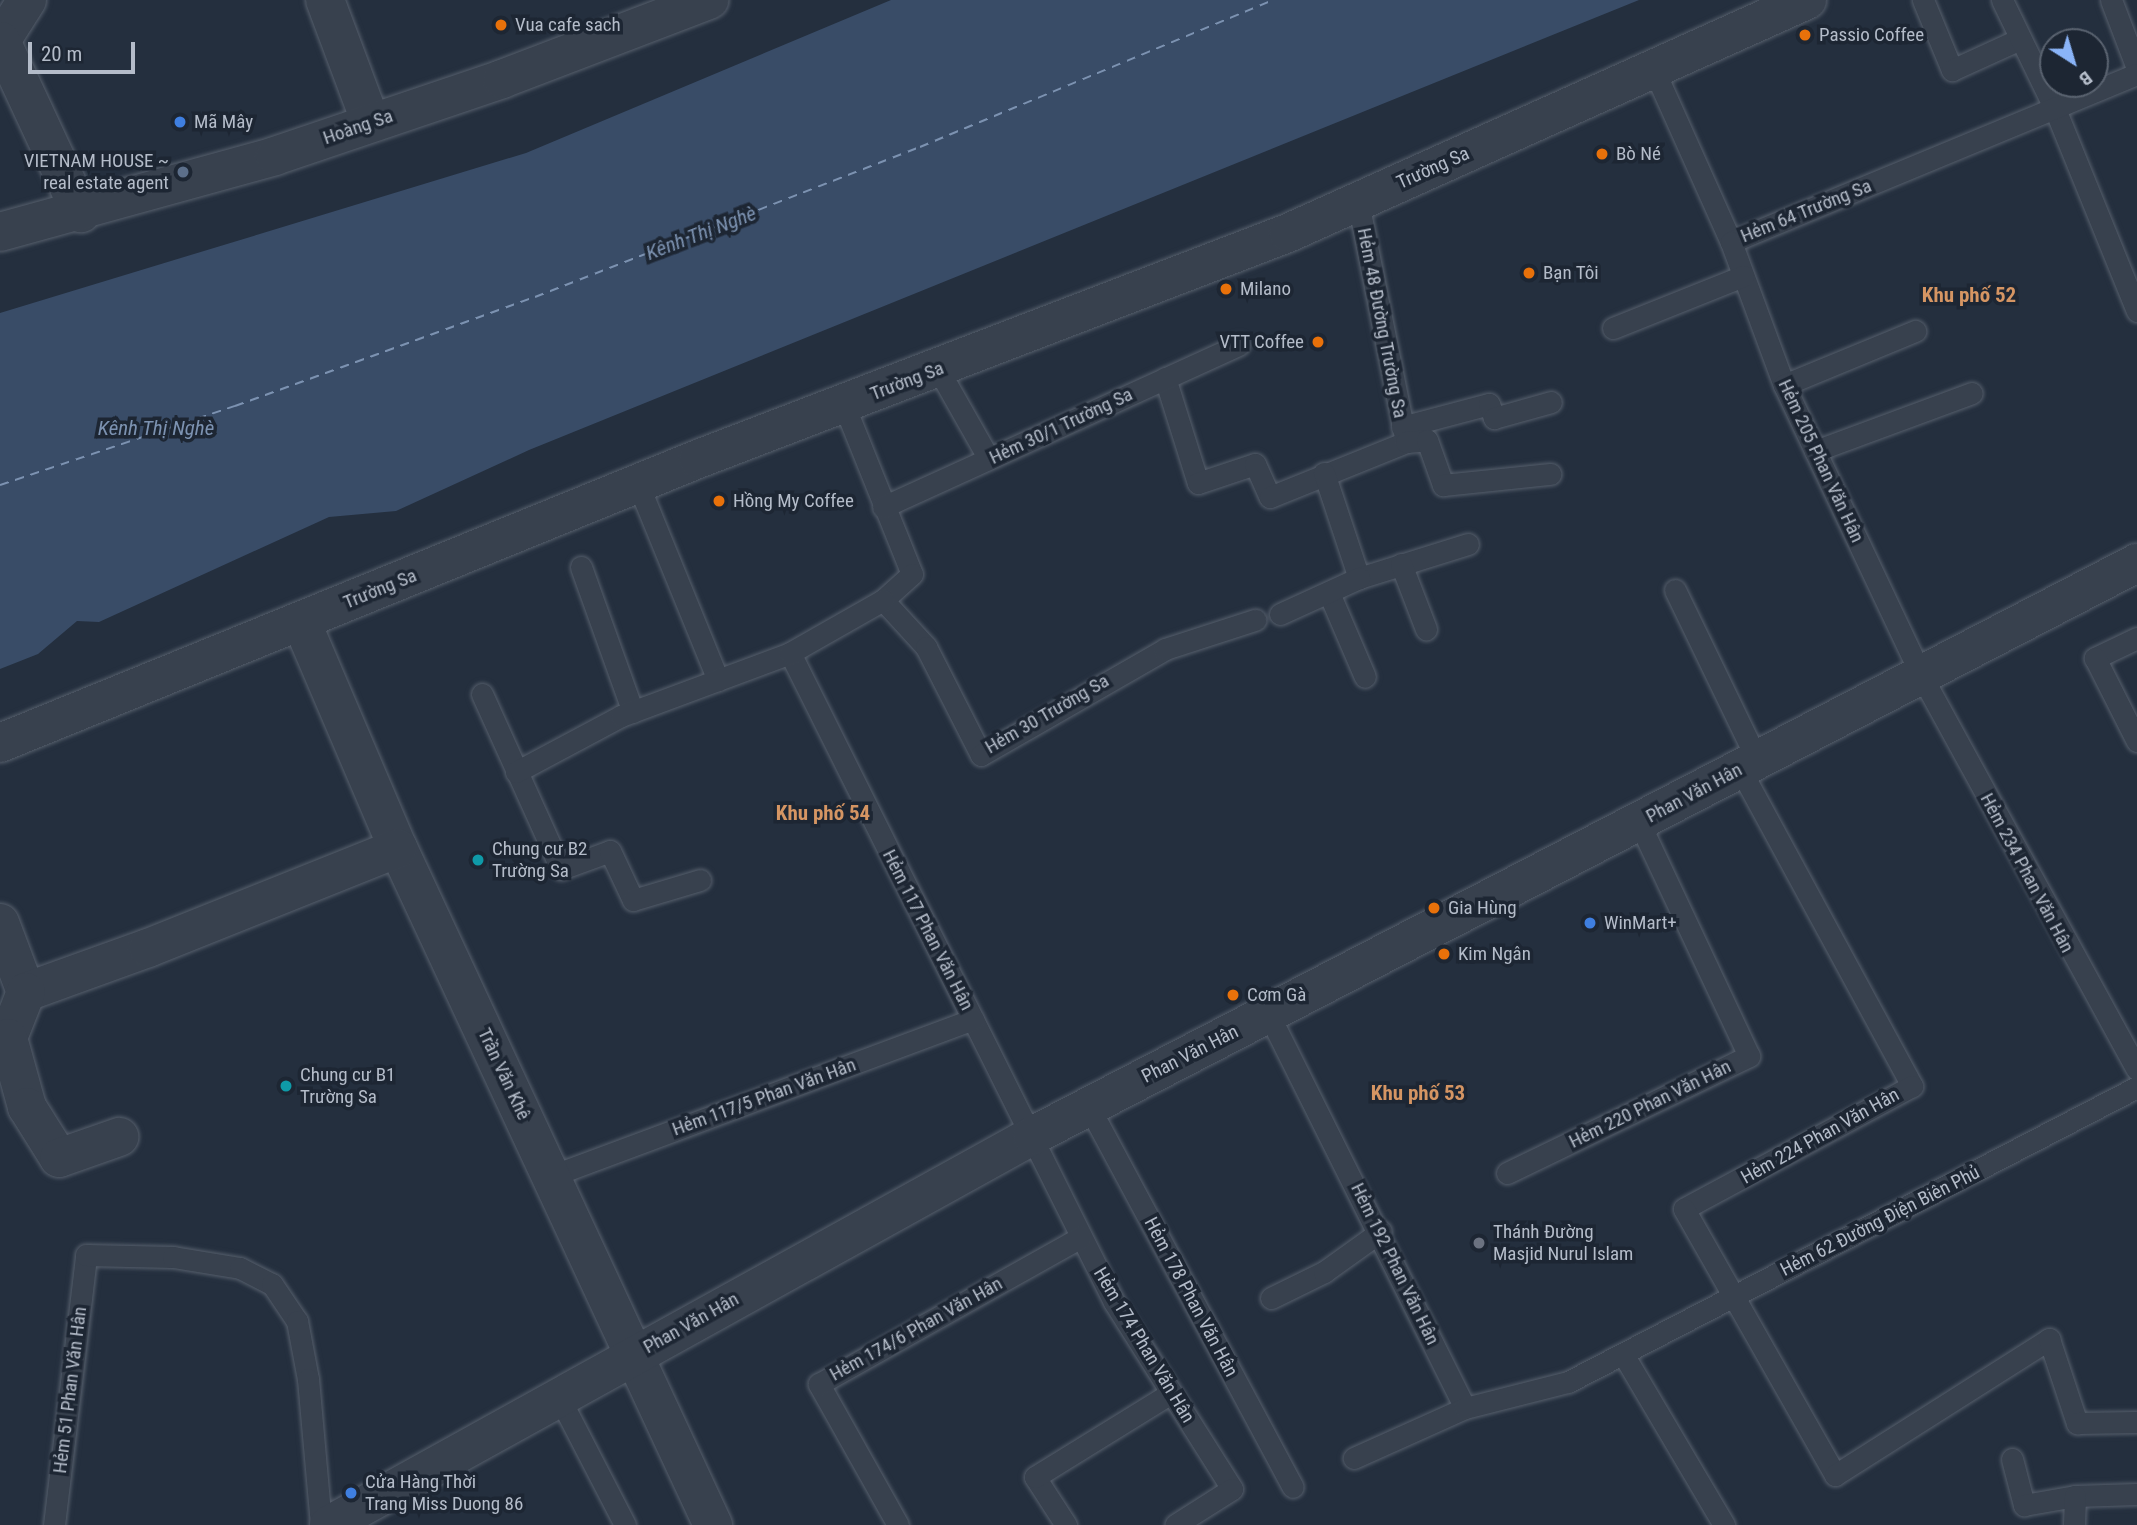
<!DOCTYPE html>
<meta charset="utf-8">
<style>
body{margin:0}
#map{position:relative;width:2137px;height:1525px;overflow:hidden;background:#242f3e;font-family:"Roboto Condensed",sans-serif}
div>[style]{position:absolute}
.water>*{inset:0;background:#394c67}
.ferry>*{height:2px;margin-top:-1px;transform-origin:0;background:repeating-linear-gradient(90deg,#7c92b1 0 9px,transparent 0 16px)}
.roads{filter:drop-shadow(0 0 2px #565f6c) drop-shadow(0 0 2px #565f6c)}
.service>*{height:21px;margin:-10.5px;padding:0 10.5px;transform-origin:10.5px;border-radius:10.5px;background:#38414e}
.minor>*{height:38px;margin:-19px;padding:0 19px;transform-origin:19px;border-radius:19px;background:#38414e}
.tertiary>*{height:38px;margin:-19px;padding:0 19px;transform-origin:19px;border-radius:19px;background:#38414e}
.dots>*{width:19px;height:19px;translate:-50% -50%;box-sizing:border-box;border:4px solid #1d2633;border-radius:50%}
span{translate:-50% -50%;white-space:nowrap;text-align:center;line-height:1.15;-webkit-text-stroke:7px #1d2633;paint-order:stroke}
.poi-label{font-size:19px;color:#b4bcc9}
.left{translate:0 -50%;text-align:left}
.right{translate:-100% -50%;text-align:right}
.street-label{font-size:19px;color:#b4bcc9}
.water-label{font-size:21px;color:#7c92b1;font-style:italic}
.neighbourhood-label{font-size:21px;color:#d59563;font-weight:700}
.north{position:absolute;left:2039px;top:28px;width:70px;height:70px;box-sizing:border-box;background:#1d2633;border:2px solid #59626f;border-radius:50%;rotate:143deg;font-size:19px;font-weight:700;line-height:28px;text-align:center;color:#b4bcc9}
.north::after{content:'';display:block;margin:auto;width:24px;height:32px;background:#8ab4f8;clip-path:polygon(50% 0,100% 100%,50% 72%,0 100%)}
.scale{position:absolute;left:28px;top:42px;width:107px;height:32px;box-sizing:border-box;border:4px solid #b4bcc9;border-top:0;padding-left:9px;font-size:21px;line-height:24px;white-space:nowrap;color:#b4bcc9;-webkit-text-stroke:5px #1d2633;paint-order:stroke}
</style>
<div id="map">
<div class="water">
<i style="clip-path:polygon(891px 0,1639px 0,529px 450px,396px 511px,329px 517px,99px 622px,77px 621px,38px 654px,0 669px,0 313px,526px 153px)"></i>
</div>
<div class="ferry">
<i style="left:0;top:485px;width:248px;rotate:-18.6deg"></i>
<i style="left:235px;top:406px;width:319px;rotate:-20deg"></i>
<i style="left:535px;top:297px;width:413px;rotate:-21.3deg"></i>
<i style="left:920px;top:147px;width:382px;rotate:-22.6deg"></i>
</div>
<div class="roads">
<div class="service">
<i style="left:1923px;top:0;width:76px;rotate:67.5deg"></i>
<i style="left:1952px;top:70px;width:75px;rotate:-24.5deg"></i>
<i style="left:2002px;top:0;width:121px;rotate:64.1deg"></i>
<i style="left:2055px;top:109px;width:218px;rotate:67.9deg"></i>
<i style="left:2111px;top:0;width:73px;rotate:69.1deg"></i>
<i style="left:1654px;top:70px;width:188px;rotate:65.9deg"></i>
<i style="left:1731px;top:242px;width:439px;rotate:-22.5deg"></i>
<i style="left:1731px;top:242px;width:153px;rotate:69.7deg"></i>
<i style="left:1784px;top:385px;width:321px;rotate:64.7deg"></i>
<i style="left:1921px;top:675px;width:449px;rotate:61.3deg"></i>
<i style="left:1613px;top:328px;width:140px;rotate:-21.8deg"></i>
<i style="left:938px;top:369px;width:103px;rotate:60.5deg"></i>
<i style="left:1165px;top:378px;width:110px;rotate:72.6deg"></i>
<i style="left:1198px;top:483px;width:60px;rotate:-18.4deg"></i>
<i style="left:1255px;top:464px;width:36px;rotate:66deg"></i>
<i style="left:1270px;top:497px;width:147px;rotate:-22deg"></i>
<i style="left:1406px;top:442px;width:246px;rotate:-101.3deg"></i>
<i style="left:1784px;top:385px;width:142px;rotate:-22.4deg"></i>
<i style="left:844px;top:405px;width:182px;rotate:68.1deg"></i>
<i style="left:912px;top:574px;width:39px;rotate:138deg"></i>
<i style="left:883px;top:600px;width:64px;rotate:47.5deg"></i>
<i style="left:926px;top:647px;width:121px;rotate:63deg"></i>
<i style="left:981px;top:755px;width:212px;rotate:-29.9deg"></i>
<i style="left:1165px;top:649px;width:95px;rotate:-17.9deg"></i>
<i style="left:1402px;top:427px;width:90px;rotate:-14.8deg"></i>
<i style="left:1489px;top:404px;width:15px;rotate:70deg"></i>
<i style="left:1494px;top:418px;width:59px;rotate:-15.7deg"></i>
<i style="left:1406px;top:442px;width:21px;rotate:-5deg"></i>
<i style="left:1427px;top:440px;width:48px;rotate:70.4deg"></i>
<i style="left:1443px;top:485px;width:108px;rotate:-5.9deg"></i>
<i style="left:1815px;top:451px;width:167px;rotate:-20.3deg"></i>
<i style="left:1324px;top:473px;width:111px;rotate:71.6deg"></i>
<i style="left:1359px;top:578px;width:114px;rotate:-17.3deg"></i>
<i style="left:638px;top:484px;width:212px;rotate:67.8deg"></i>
<i style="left:883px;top:507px;width:391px;rotate:-24.5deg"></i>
<i style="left:1401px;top:564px;width:70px;rotate:69deg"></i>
<i style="left:581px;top:567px;width:154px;rotate:70.3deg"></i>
<i style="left:1675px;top:590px;width:189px;rotate:64.2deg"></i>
<i style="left:1329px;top:593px;width:91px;rotate:66.8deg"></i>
<i style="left:1280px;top:614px;width:87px;rotate:-24.5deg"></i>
<i style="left:2137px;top:638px;width:47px;rotate:154.5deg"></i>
<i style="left:2095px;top:658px;width:93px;rotate:63.2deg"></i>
<i style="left:790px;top:653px;width:725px;rotate:63.47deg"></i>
<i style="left:1114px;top:1302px;width:221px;rotate:57.7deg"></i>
<i style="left:1232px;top:1489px;width:67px;rotate:147.7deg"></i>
<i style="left:482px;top:694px;width:192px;rotate:65.7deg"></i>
<i style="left:561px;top:869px;width:52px;rotate:-20.2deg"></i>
<i style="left:610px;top:851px;width:54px;rotate:64.9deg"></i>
<i style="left:633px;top:900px;width:70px;rotate:-16.6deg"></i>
<i style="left:1740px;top:769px;width:361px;rotate:61.5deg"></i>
<i style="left:1912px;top:1086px;width:259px;rotate:151.7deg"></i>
<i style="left:1684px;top:1209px;width:306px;rotate:60.4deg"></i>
<i style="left:1835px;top:1475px;width:254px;rotate:-32.4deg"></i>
<i style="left:2049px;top:1339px;width:89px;rotate:71.6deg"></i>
<i style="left:2077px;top:1423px;width:60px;rotate:-1deg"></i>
<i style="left:516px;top:772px;width:119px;rotate:-28.1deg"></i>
<i style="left:621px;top:716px;width:180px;rotate:-20.4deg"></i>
<i style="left:790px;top:653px;width:107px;rotate:-29.7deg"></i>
<i style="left:1268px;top:1013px;width:441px;rotate:63.5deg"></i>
<i style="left:1465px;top:1408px;width:122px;rotate:155.8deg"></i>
<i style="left:1089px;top:1107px;width:431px;rotate:61.8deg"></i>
<i style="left:1507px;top:1173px;width:269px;rotate:-25.8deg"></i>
<i style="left:1749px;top:1056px;width:259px;rotate:-115.2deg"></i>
<i style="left:554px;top:1175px;width:447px;rotate:-20.4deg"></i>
<i style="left:1271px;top:1298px;width:59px;rotate:-26.1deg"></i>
<i style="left:1324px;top:1272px;width:70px;rotate:-35.7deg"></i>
<i style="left:1623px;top:1354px;width:199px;rotate:59.4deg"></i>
<i style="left:559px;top:1397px;width:144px;rotate:62.7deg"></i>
<i style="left:1465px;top:1408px;width:106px;rotate:-14.2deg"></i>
<i style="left:1568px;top:1382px;width:641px;rotate:-27.4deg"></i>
<i style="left:2012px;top:1459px;width:48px;rotate:75.4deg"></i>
<i style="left:2024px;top:1505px;width:52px;rotate:-10deg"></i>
<i style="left:2075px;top:1496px;width:62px;rotate:-1.8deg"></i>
<i style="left:54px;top:1525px;width:272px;rotate:-83.2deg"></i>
<i style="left:86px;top:1255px;width:87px;rotate:1.3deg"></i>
<i style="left:173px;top:1257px;width:68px;rotate:9.3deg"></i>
<i style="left:240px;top:1268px;width:36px;rotate:27deg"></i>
<i style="left:272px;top:1284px;width:45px;rotate:56deg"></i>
<i style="left:297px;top:1321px;width:59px;rotate:79.3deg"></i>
<i style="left:308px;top:1379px;width:147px;rotate:84.9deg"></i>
<i style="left:898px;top:1525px;width:162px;rotate:-119.3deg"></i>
<i style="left:819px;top:1384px;width:300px;rotate:-29.3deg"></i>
<i style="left:1066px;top:1525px;width:57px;rotate:-122.9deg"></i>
<i style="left:1035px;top:1477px;width:160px;rotate:-31.7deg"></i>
<i style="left:2074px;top:1525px;width:29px;rotate:-88deg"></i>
</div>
<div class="minor">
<i style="left:27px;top:0;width:49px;rotate:122.4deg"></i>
<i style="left:1px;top:41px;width:190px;rotate:65.1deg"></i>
<i style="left:325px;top:0;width:131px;rotate:69.5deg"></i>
<i style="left:301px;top:621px;width:247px;rotate:66.9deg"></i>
<i style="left:398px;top:848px;width:747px;rotate:65.05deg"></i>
<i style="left:0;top:923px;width:74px;rotate:69.4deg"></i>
<i style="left:26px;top:992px;width:130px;rotate:-19.8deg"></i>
<i style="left:148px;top:948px;width:269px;rotate:-21.8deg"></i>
<i style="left:26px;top:992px;width:49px;rotate:111.4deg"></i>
<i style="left:8px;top:1038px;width:72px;rotate:74.6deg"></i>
<i style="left:27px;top:1107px;width:60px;rotate:57.9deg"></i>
<i style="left:59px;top:1158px;width:64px;rotate:-19.3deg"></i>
<i style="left:329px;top:1525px;width:803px;rotate:-28.96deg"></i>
<i style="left:1032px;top:1136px;width:1245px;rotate:-27.41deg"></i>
</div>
<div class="tertiary">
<i style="left:0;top:232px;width:285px;rotate:-15.4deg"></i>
<i style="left:275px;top:156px;width:240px;rotate:-18.7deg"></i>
<i style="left:502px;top:79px;width:222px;rotate:-20.9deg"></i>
<i style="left:0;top:743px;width:754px;rotate:-22.14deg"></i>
<i style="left:698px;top:459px;width:632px;rotate:-20.96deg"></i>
<i style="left:1288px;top:233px;width:569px;rotate:-24.18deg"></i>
</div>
</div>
<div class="dots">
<i style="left:501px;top:25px;background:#e8710a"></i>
<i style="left:1805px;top:35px;background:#e8710a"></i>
<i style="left:180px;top:122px;background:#3f7fe0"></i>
<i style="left:1602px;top:154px;background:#e8710a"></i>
<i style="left:183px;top:172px;background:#5c6f8a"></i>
<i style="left:1529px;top:273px;background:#e8710a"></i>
<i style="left:1226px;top:289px;background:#e8710a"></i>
<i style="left:1318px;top:342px;background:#e8710a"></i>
<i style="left:719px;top:501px;background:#e8710a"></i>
<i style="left:478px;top:860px;background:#0f9aa8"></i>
<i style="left:1434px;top:908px;background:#e8710a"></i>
<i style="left:1590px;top:923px;background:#3f7fe0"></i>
<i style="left:1444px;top:954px;background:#e8710a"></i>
<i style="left:1233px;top:995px;background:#e8710a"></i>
<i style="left:286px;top:1086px;background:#0f9aa8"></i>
<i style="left:1479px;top:1243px;background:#6b7280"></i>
<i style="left:351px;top:1493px;background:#3f7fe0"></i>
</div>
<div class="poi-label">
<span class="left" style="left:515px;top:25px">Vua cafe sach</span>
<span class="left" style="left:1819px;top:35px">Passio Coffee</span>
<span class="left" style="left:194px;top:122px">Mã Mây</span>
<span class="left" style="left:1616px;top:154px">Bò Né</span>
<span class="right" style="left:169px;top:172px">VIETNAM HOUSE ~<br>real estate agent</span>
<span class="left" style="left:1543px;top:273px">Bạn Tôi</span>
<span class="left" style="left:1240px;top:289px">Milano</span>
<span class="right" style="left:1304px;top:342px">VTT Coffee</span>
<span class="left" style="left:733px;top:501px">Hồng My Coffee</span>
<span class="left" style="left:492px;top:860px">Chung cư B2<br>Trường Sa</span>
<span class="left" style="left:1448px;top:908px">Gia Hùng</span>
<span class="left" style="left:1604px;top:923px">WinMart+</span>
<span class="left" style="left:1458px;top:954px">Kim Ngân</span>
<span class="left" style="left:1247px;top:995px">Cơm Gà</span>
<span class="left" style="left:300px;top:1086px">Chung cư B1<br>Trường Sa</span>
<span class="left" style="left:1493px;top:1243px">Thánh Đường<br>Masjid Nurul Islam</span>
<span class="left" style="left:365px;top:1493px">Cửa Hàng Thời<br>Trang Miss Duong 86</span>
</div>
<div class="street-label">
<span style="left:358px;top:127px;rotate:-19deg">Hoàng Sa</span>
<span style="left:1433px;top:168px;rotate:-24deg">Trường Sa</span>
<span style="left:1806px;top:211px;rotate:-22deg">Hẻm 64 Trường Sa</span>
<span style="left:1382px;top:323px;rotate:79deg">Hẻm 48 Đường Trường Sa</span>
<span style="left:907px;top:381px;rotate:-21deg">Trường Sa</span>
<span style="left:1061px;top:426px;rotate:-25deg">Hẻm 30/1 Trường Sa</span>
<span style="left:1821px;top:461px;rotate:65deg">Hẻm 205 Phan Văn Hân</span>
<span style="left:380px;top:589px;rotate:-22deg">Trường Sa</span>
<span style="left:1047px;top:714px;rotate:-30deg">Hẻm 30 Trường Sa</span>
<span style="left:1694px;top:793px;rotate:-28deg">Phan Văn Hân</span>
<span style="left:2027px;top:873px;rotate:62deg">Hẻm 234 Phan Văn Hân</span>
<span style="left:928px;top:930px;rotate:63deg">Hẻm 117 Phan Văn Hân</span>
<span style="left:1190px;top:1054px;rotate:-27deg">Phan Văn Hân</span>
<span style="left:504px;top:1074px;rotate:65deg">Trần Văn Khê</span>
<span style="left:764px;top:1097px;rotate:-20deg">Hẻm 117/5 Phan Văn Hân</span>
<span style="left:1650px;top:1104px;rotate:-26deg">Hẻm 220 Phan Văn Hân</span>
<span style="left:1820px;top:1136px;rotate:-29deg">Hẻm 224 Phan Văn Hân</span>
<span style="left:1880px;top:1221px;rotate:-27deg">Hẻm 62 Đường Điện Biên Phủ</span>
<span style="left:1395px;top:1264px;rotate:64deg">Hẻm 192 Phan Văn Hân</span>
<span style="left:1191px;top:1297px;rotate:62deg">Hẻm 178 Phan Văn Hân</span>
<span style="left:691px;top:1323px;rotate:-29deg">Phan Văn Hân</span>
<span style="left:916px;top:1329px;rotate:-29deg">Hẻm 174/6 Phan Văn Hân</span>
<span style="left:1144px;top:1345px;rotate:59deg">Hẻm 174 Phan Văn Hân</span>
<span style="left:70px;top:1390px;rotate:-83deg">Hẻm 51 Phan Văn Hân</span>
</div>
<div class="water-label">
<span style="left:701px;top:233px;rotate:-21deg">Kênh Thị Nghè</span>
<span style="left:156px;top:428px">Kênh Thị Nghè</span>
</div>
<div class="neighbourhood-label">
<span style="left:1969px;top:295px">Khu phố 52</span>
<span style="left:823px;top:813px">Khu phố 54</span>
<span style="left:1418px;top:1093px">Khu phố 53</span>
</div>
<div class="north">B</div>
<div class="scale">20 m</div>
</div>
